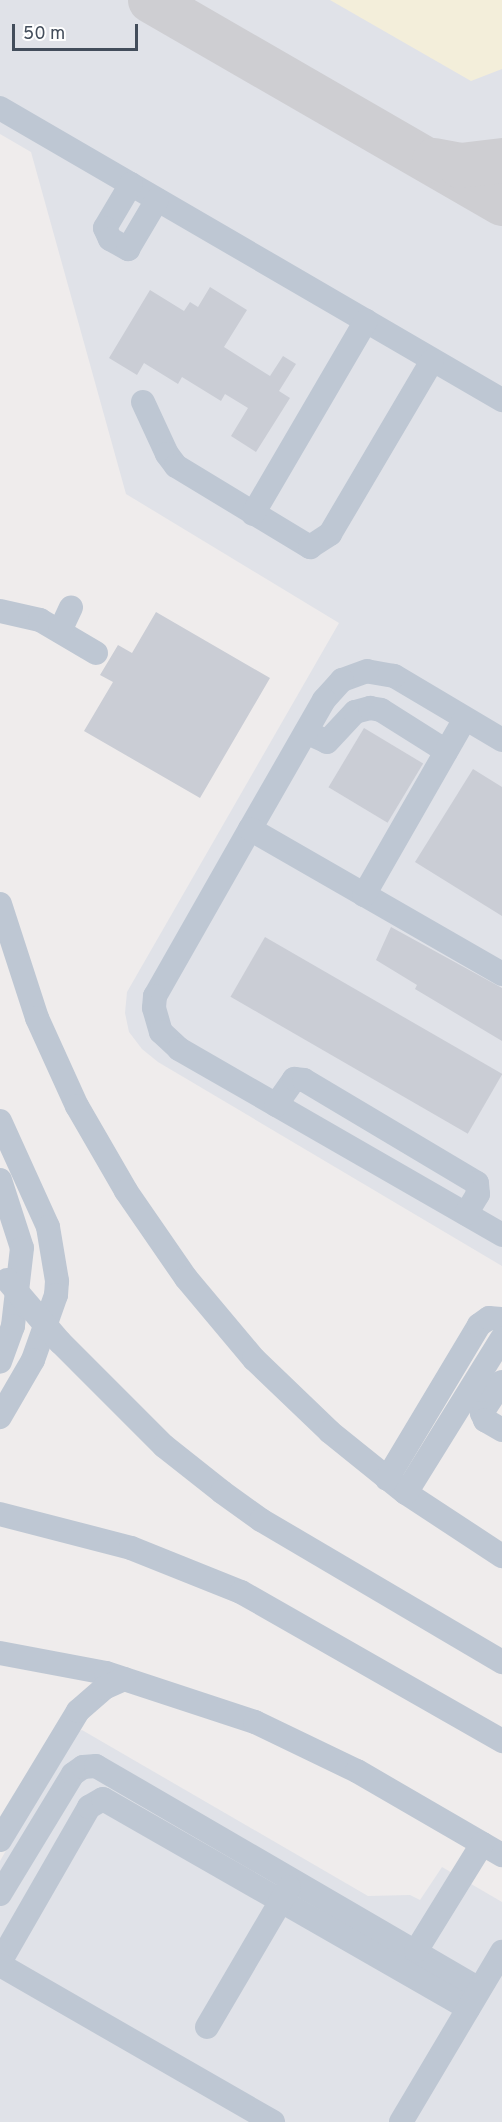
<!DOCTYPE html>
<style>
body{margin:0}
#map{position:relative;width:502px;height:2122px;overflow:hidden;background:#efecec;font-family:Overpass,sans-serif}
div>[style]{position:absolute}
.airport>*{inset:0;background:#e0e2e8}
.sand>*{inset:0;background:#f3eeda}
.taxiway>*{height:45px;margin:-22.5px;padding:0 22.5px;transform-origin:22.5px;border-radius:22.5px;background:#ceced2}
.building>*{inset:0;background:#cacdd5;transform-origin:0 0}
.minor>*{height:24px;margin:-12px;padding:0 12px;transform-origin:12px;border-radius:12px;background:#bec7d3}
.minor-bridge>*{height:24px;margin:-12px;padding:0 12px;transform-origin:12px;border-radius:12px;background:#bec7d3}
span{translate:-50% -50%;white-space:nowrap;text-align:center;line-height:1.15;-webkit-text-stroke:4.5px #fff;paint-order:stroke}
.scale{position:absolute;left:12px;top:24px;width:126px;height:27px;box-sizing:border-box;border:3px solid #434d5b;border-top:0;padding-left:8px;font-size:18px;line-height:21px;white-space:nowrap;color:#434d5b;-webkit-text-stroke:4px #fff;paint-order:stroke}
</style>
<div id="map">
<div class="airport">
<i style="clip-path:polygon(0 0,502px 0,502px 1266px,158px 1062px,142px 1049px,129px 1032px,125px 1013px,127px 992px,339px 623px,126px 494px,31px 152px,0 134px)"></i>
<i style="clip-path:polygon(82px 1730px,368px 1896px,410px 1895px,420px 1900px,442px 1867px,502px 1902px,502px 2122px,0 2122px,0 1861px,73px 1734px)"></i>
</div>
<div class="sand">
<i style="clip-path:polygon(330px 0,502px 0,502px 69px,471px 81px)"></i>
</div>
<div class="taxiway">
<i style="left:150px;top:0;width:406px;rotate:30deg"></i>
<i style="left:434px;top:160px;width:26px;rotate:11deg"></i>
<i style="left:460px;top:165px;width:42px;rotate:-6.8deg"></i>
</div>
<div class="building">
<i style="clip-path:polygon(210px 287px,247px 310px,224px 347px,270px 376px,283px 356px,296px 364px,279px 391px,290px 398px,256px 452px,231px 436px,248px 408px,225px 394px,221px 401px,182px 377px,178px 384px,144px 363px,137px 375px,109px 358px,150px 290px,184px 311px,190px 302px,198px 307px)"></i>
<i style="clip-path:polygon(156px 612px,270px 678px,200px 798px,84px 731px,113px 682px,100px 675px,118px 645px,132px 653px)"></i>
<i style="left:364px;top:728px;width:69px;height:69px;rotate:31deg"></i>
<i style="clip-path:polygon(473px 769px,502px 787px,502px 916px,415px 862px)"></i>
<i style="clip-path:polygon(391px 927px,502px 988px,502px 1041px,415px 989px,417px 985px,376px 960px)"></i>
<i style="left:265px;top:937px;width:274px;height:69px;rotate:30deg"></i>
</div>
<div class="minor">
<i style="left:0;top:108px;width:581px;rotate:30.19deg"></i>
<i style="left:131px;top:184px;width:51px;rotate:120.6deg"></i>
<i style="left:105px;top:228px;width:12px;rotate:66deg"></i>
<i style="left:110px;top:239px;width:21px;rotate:29deg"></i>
<i style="left:128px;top:249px;width:57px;rotate:-59.4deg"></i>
<i style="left:143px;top:402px;width:57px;rotate:65.2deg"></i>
<i style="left:167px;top:454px;width:15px;rotate:53deg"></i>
<i style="left:176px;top:466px;width:157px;rotate:31.2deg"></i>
<i style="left:310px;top:547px;width:24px;rotate:-33deg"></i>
<i style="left:330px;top:534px;width:201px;rotate:-59.5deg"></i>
<i style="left:253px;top:514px;width:224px;rotate:-59.7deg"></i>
<i style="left:0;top:611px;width:41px;rotate:12.7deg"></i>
<i style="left:40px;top:620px;width:65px;rotate:30.5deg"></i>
<i style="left:60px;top:631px;width:26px;rotate:-65deg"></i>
<i style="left:306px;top:732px;width:23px;rotate:25deg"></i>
<i style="left:327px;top:742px;width:41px;rotate:-47deg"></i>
<i style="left:355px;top:712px;width:16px;rotate:-15deg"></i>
<i style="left:370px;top:708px;width:11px;rotate:10deg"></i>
<i style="left:381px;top:710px;width:77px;rotate:32.2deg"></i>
<i style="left:502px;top:740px;width:126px;rotate:-149.3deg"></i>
<i style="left:394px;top:676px;width:27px;rotate:-170deg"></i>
<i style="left:367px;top:671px;width:27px;rotate:160deg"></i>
<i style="left:342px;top:680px;width:27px;rotate:132deg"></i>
<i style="left:324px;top:700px;width:149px;rotate:119.8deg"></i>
<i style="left:250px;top:829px;width:192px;rotate:119.6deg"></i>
<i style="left:155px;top:996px;width:12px;rotate:95deg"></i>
<i style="left:154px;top:1008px;width:25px;rotate:74deg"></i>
<i style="left:161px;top:1032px;width:25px;rotate:43deg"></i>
<i style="left:179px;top:1049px;width:373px;rotate:29.9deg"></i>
<i style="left:250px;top:829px;width:291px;rotate:29.9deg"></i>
<i style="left:364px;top:895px;width:203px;rotate:-60.2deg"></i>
<i style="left:0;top:904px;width:120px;rotate:72deg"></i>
<i style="left:37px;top:1018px;width:97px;rotate:65.6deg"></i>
<i style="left:77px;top:1106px;width:98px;rotate:60deg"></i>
<i style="left:126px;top:1191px;width:106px;rotate:55.4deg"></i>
<i style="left:186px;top:1278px;width:106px;rotate:50deg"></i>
<i style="left:254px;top:1359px;width:105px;rotate:43.8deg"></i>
<i style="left:330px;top:1432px;width:97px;rotate:38.8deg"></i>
<i style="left:406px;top:1493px;width:115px;rotate:33.3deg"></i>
<i style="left:276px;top:1105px;width:32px;rotate:-55deg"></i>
<i style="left:294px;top:1079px;width:10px;rotate:6deg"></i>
<i style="left:304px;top:1080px;width:201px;rotate:30.8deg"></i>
<i style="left:477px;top:1183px;width:11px;rotate:85deg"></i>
<i style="left:478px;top:1194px;width:23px;rotate:121deg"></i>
<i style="left:0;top:1121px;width:116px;rotate:65.6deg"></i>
<i style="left:48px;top:1227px;width:55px;rotate:80.5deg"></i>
<i style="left:57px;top:1281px;width:14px;rotate:94deg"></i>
<i style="left:56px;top:1295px;width:69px;rotate:109.5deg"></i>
<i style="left:33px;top:1360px;width:66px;rotate:120.1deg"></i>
<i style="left:0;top:1180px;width:71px;rotate:72.1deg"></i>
<i style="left:22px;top:1248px;width:79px;rotate:96.6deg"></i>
<i style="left:13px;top:1326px;width:38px;rotate:110deg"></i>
<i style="left:60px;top:1342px;width:147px;rotate:45deg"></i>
<i style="left:164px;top:1446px;width:74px;rotate:38.4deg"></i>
<i style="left:222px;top:1492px;width:48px;rotate:35.7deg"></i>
<i style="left:261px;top:1520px;width:280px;rotate:30.5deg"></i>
<i style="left:502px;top:1382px;width:37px;rotate:123deg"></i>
<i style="left:482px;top:1413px;width:8px;rotate:67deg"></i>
<i style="left:485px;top:1420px;width:20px;rotate:30deg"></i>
<i style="left:387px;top:1479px;width:179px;rotate:-59.1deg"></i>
<i style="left:479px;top:1325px;width:12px;rotate:-35deg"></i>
<i style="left:489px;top:1318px;width:13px;rotate:4deg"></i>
<i style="left:406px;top:1493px;width:182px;rotate:-58.2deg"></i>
<i style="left:0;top:1514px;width:135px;rotate:14.5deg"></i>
<i style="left:131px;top:1548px;width:118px;rotate:21.8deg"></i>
<i style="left:241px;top:1592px;width:301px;rotate:29.7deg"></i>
<i style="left:0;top:1653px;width:108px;rotate:10.7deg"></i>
<i style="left:106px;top:1673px;width:157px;rotate:18.2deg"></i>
<i style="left:255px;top:1722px;width:113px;rotate:25.7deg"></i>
<i style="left:357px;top:1771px;width:168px;rotate:30.1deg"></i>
<i style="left:0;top:1840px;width:151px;rotate:-58.8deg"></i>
<i style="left:78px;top:1711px;width:35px;rotate:-41deg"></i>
<i style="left:104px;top:1688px;width:22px;rotate:-24deg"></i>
<i style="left:0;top:1894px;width:140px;rotate:-58.7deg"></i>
<i style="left:73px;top:1774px;width:12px;rotate:-35deg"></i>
<i style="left:83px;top:1767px;width:13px;rotate:-4deg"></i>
<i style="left:96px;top:1766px;width:443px;rotate:30.2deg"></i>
<i style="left:416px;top:1951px;width:126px;rotate:-58.3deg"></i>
<i style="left:0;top:1962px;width:179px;rotate:-60.1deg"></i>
<i style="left:89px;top:1807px;width:16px;rotate:-30deg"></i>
<i style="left:103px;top:1799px;width:421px;rotate:29.8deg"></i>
<i style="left:0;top:1965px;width:315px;rotate:29.9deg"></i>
<i style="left:207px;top:2027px;width:162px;rotate:-59.6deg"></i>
<i style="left:401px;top:2122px;width:198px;rotate:-59.3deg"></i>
</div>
<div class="minor-bridge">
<i style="left:7px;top:1280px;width:82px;rotate:49.5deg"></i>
</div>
<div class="scale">50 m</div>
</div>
